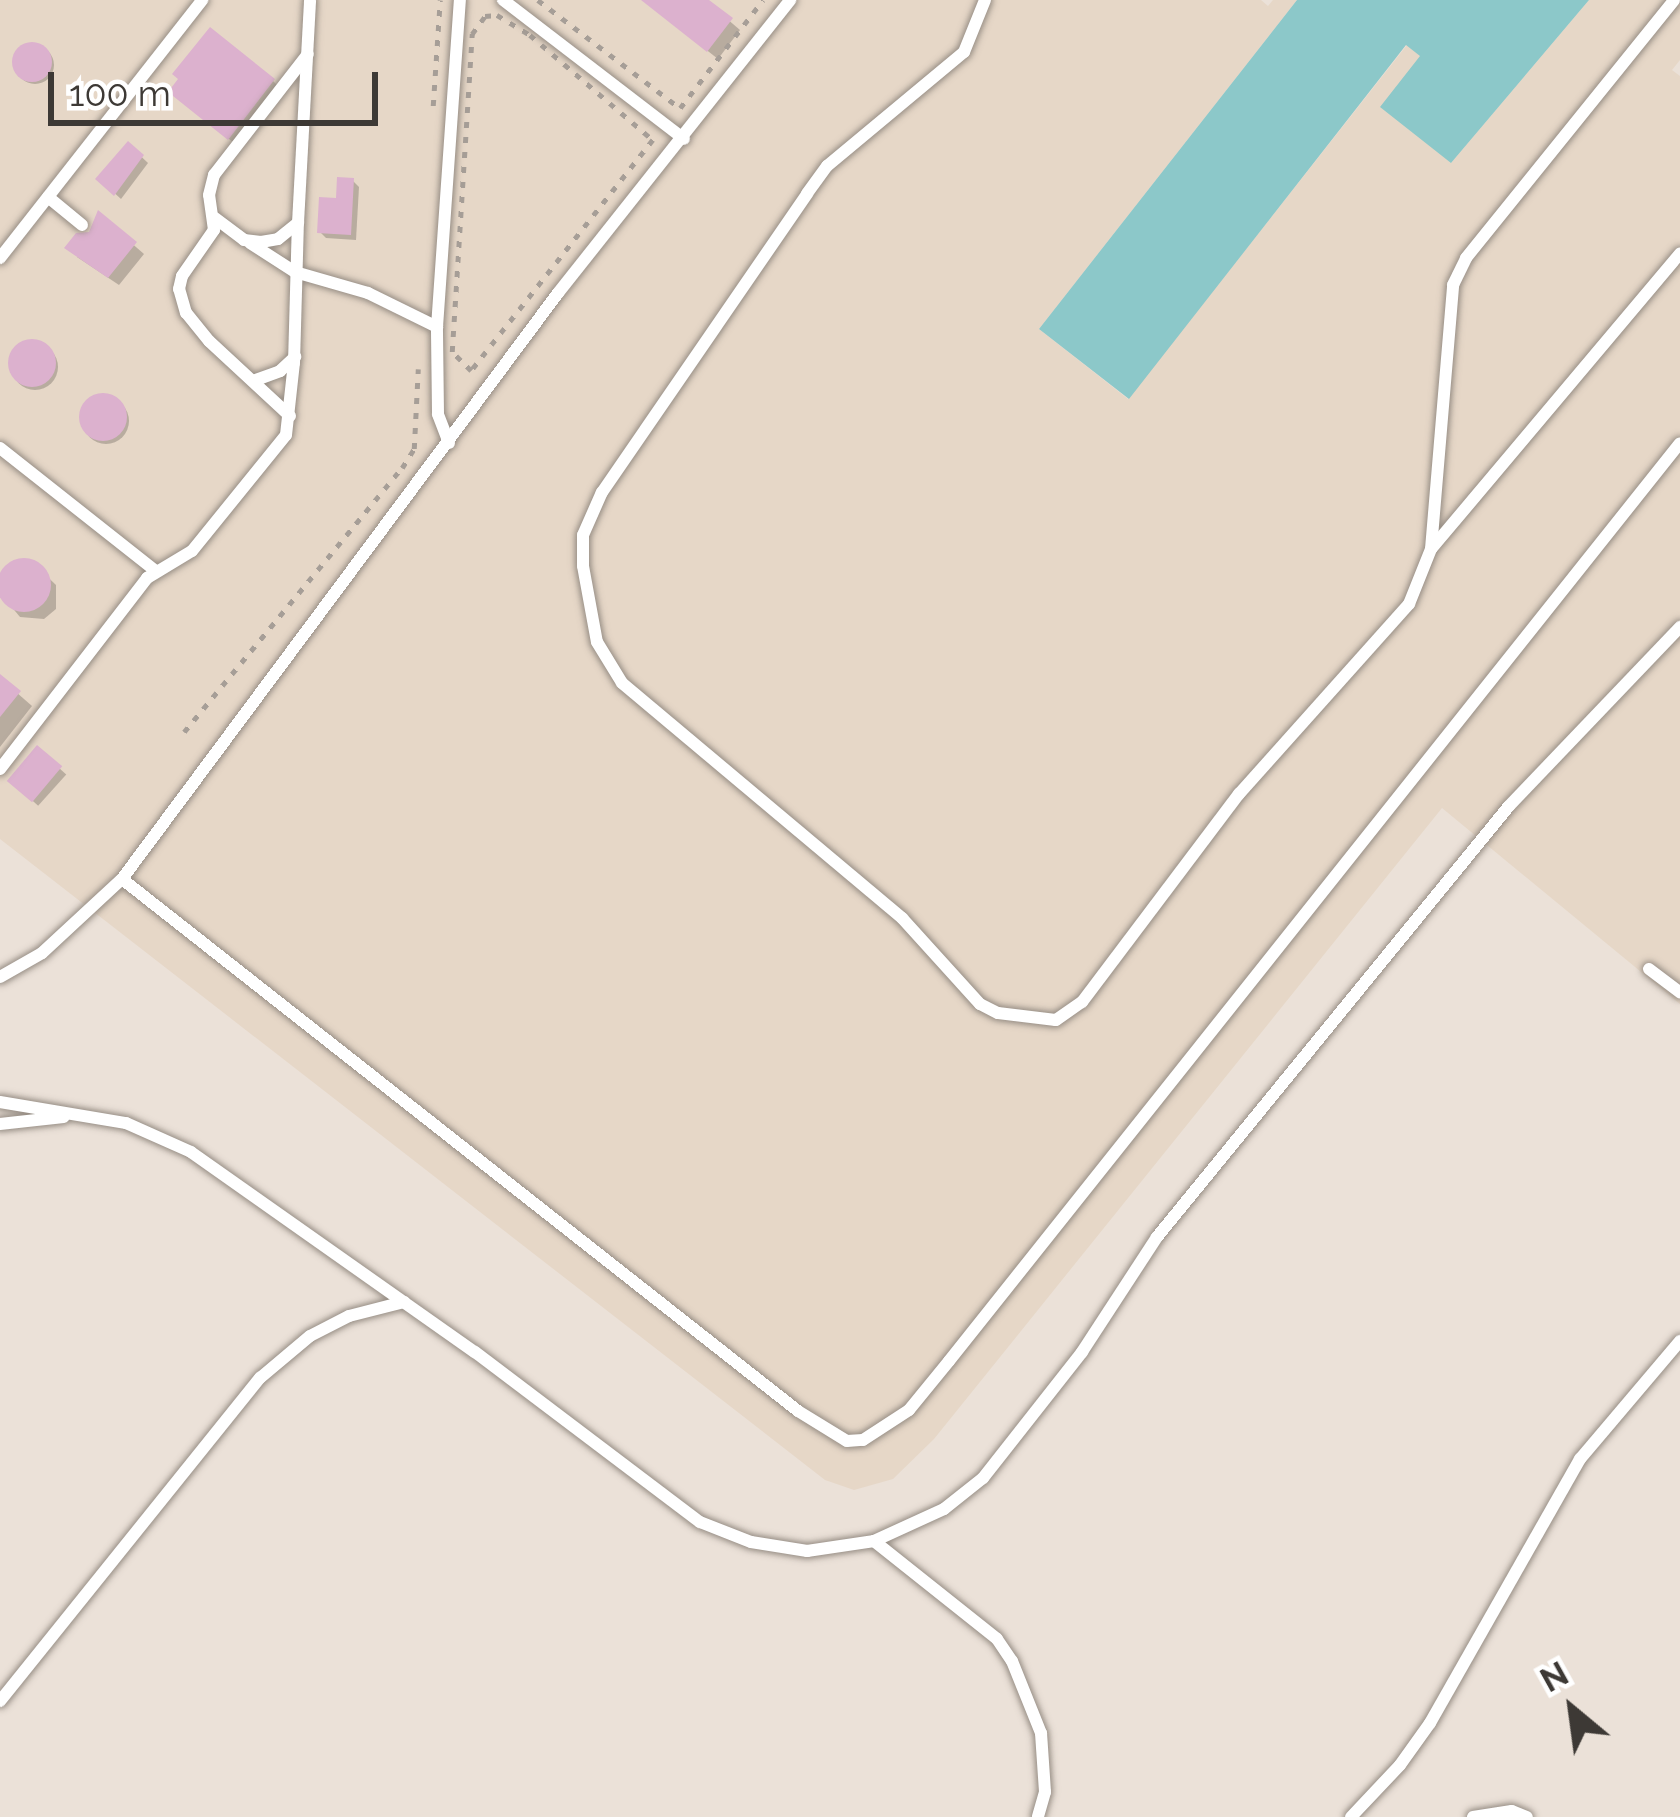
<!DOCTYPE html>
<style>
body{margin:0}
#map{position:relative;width:1680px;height:1817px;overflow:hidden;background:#ebe1d8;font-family:Raleway,sans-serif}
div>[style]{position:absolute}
.built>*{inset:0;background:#e6d7c7}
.water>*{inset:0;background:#8cc8c9}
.shadow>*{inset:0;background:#0003;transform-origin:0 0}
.round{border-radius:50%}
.building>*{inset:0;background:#dcb1ce;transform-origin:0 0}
.path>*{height:4.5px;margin-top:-2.25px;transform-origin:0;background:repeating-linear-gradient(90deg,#a69e97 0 6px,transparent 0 15px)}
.roads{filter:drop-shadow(0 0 3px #978e85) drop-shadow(0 0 3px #978e85)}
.lane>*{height:12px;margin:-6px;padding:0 6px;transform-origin:6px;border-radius:6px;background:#fff}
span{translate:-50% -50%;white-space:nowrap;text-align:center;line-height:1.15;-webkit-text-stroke:9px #fff;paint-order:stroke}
.north{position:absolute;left:1512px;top:1649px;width:120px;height:120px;-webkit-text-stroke:9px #fff;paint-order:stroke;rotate:331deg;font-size:33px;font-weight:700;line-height:48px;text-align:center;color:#3d3935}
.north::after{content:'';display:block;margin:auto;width:42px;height:54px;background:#3d3935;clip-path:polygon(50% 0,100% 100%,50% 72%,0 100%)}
.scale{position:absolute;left:48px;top:72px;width:330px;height:54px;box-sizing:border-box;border:6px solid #3d3935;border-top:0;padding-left:15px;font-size:36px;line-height:42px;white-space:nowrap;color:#3d3935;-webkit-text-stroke:9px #fff;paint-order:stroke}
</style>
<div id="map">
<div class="built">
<i style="clip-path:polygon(0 0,1261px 0,1268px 6px,1273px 0,1297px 0,1039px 329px,1128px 399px,1407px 45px,1421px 56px,1451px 163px,1589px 0,1680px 0,1680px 60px,1672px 70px,1680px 76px,1680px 1004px,1442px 808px,934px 1439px,893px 1479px,854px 1490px,825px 1480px,0 839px)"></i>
</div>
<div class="water">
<i style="clip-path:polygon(1297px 0,1589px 0,1451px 163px,1380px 107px,1420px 56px,1406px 45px,1129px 399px,1039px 329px)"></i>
</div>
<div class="shadow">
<i style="clip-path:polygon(643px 0,705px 0,740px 30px,718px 59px)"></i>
<i class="round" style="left:16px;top:46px;width:38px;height:38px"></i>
<i style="clip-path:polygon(273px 81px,283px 91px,239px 147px,182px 101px)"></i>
<i style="clip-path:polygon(129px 145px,148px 163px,121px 199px,99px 179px)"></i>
<i style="clip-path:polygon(353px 181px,359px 187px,356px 240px,326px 238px,320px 232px)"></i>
<i style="clip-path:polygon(99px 215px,144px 254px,119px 285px,77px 257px)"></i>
<i class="round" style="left:12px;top:344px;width:46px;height:46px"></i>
<i class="round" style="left:83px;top:398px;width:46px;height:46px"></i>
<i style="clip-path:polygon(33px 563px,56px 585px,56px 609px,44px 619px,20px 617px,0 593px,0 577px,10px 565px)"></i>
<i style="clip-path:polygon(0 678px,32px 706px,0 747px)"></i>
<i style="left:38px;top:749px;width:38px;height:42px;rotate:42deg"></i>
</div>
<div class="building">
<i style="clip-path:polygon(641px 0,709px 0,733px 18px,707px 52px)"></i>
<i style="clip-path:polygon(210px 27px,275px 79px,228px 140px,168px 92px,178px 79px,172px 74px)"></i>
<i class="round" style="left:12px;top:42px;width:40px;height:40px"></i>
<i style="clip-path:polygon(128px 141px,144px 155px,114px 196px,95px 179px)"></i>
<i style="clip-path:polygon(337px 177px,354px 178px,351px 235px,317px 233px,319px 197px,336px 198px)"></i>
<i style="clip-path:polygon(98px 210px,137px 242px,108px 278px,64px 248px,76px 233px,89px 232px)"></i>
<i class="round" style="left:8px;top:339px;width:48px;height:48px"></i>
<i class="round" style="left:79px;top:393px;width:48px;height:48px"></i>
<i class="round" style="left:-3px;top:558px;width:54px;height:54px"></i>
<i style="clip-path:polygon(0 674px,21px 691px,0 717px)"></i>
<i style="left:37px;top:745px;width:33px;height:47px;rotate:40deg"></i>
</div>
<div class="path">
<i style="left:538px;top:0;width:178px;rotate:37.3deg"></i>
<i style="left:680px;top:108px;width:136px;rotate:-52.5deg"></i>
<i style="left:497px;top:15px;width:39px;rotate:31deg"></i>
<i style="left:530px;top:35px;width:162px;rotate:40.5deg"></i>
<i style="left:653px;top:140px;width:294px;rotate:128.2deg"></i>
<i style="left:471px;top:371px;width:27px;rotate:-135deg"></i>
<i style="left:452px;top:352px;width:319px;rotate:-86.4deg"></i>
<i style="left:472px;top:34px;width:22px;rotate:-54deg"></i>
<i style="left:485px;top:16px;width:12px;rotate:-5deg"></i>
<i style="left:433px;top:106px;width:106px;rotate:-86.2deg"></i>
<i style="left:184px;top:732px;width:342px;rotate:-50.5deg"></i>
<i style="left:402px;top:468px;width:22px;rotate:-58deg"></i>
<i style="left:414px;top:449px;width:80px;rotate:-87.1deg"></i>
</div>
<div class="roads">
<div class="lane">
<i style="left:503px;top:0;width:228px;rotate:37.5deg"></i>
<i style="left:985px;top:0;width:56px;rotate:112deg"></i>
<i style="left:964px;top:52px;width:178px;rotate:140.2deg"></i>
<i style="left:827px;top:166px;width:34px;rotate:126deg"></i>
<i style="left:807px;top:194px;width:362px;rotate:124.5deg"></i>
<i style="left:602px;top:492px;width:47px;rotate:113.8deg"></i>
<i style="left:583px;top:535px;width:31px;rotate:90deg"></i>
<i style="left:583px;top:566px;width:77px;rotate:79.6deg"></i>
<i style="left:597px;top:642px;width:48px;rotate:58.6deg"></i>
<i style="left:622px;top:683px;width:366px;rotate:40deg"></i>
<i style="left:902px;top:918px;width:116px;rotate:47.8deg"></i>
<i style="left:980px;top:1004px;width:20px;rotate:27deg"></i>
<i style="left:998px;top:1013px;width:58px;rotate:6.9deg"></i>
<i style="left:1056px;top:1020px;width:32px;rotate:-35deg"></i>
<i style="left:1082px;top:1002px;width:261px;rotate:-53deg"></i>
<i style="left:1239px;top:794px;width:255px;rotate:-48.2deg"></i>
<i style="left:1409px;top:604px;width:59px;rotate:-68.2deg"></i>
<i style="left:1431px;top:549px;width:265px;rotate:-85.2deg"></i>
<i style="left:1453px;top:285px;width:30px;rotate:-64deg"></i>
<i style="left:1466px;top:258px;width:331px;rotate:-51.1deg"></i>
<i style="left:48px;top:197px;width:44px;rotate:39.5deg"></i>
<i style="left:215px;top:218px;width:36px;rotate:37deg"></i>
<i style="left:244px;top:240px;width:17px;rotate:7deg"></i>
<i style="left:261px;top:242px;width:17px;rotate:-10deg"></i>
<i style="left:278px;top:239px;width:26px;rotate:-39deg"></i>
<i style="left:298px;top:223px;width:223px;rotate:-86.9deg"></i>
<i style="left:250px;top:243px;width:54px;rotate:32.8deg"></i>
<i style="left:295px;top:272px;width:76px;rotate:16deg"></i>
<i style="left:368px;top:293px;width:77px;rotate:26.2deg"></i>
<i style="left:0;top:258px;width:328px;rotate:-51.9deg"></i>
<i style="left:253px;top:381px;width:29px;rotate:-20deg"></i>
<i style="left:280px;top:371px;width:21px;rotate:-43deg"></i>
<i style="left:290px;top:416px;width:110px;rotate:-137.2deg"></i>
<i style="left:209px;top:341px;width:36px;rotate:-129deg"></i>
<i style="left:186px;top:313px;width:25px;rotate:-106deg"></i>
<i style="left:179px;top:289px;width:13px;rotate:-77deg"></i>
<i style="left:182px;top:276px;width:56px;rotate:-55.2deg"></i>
<i style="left:214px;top:230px;width:35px;rotate:-98deg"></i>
<i style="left:209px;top:195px;width:21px;rotate:-76deg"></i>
<i style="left:214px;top:175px;width:153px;rotate:-52.2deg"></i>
<i style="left:449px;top:443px;width:31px;rotate:-111deg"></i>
<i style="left:438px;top:414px;width:87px;rotate:-90.7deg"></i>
<i style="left:437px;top:327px;width:328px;rotate:-86deg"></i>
<i style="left:0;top:448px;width:199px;rotate:38.3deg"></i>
<i style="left:1432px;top:548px;width:385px;rotate:-49.9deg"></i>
<i style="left:0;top:769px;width:241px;rotate:-52.4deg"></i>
<i style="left:147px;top:578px;width:52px;rotate:-31deg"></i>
<i style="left:192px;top:551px;width:149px;rotate:-51deg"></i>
<i style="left:286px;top:435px;width:72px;rotate:-83.7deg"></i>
<i style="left:294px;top:363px;width:140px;rotate:-88.4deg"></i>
<i style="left:122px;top:879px;width:860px;rotate:38.2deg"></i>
<i style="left:798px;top:1411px;width:57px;rotate:31.5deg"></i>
<i style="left:847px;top:1441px;width:16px;rotate:-4deg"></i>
<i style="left:863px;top:1440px;width:55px;rotate:-33.1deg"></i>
<i style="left:909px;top:1410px;width:63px;rotate:-50.8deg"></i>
<i style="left:949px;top:1361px;width:1173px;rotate:-51.47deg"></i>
<i style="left:1649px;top:969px;width:39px;rotate:37deg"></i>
<i style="left:0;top:977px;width:48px;rotate:-29.7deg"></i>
<i style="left:42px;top:953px;width:109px;rotate:-42.8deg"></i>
<i style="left:122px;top:879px;width:730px;rotate:-53.35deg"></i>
<i style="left:558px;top:293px;width:374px;rotate:-51.6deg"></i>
<i style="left:0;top:1102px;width:128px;rotate:9.5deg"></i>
<i style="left:126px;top:1123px;width:71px;rotate:24deg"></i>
<i style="left:191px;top:1152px;width:347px;rotate:35.2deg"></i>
<i style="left:475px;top:1352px;width:282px;rotate:37.1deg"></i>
<i style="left:700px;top:1522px;width:55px;rotate:21.4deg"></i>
<i style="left:751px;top:1542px;width:57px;rotate:9.1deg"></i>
<i style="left:807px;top:1551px;width:68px;rotate:-8.5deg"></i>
<i style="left:874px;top:1541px;width:77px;rotate:-24.6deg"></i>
<i style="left:944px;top:1509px;width:50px;rotate:-38.5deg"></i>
<i style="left:983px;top:1478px;width:160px;rotate:-51.8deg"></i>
<i style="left:1082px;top:1352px;width:137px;rotate:-56.9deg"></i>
<i style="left:1157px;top:1237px;width:556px;rotate:-50.76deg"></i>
<i style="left:1509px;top:806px;width:248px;rotate:-46.3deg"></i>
<i style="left:0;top:1124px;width:64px;rotate:-6.2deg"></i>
<i style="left:874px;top:1541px;width:157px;rotate:38.5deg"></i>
<i style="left:997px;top:1639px;width:27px;rotate:56deg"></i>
<i style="left:1012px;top:1661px;width:78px;rotate:68.1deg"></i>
<i style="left:1041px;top:1733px;width:59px;rotate:86.1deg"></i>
<i style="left:1045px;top:1792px;width:26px;rotate:106deg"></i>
<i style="left:0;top:1701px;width:415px;rotate:-51.2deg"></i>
<i style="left:260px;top:1378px;width:65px;rotate:-40deg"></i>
<i style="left:310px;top:1336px;width:44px;rotate:-27.1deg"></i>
<i style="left:349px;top:1316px;width:57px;rotate:-14.3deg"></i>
<i style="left:1351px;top:1817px;width:71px;rotate:-46.7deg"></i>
<i style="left:1400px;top:1765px;width:52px;rotate:-54.5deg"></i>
<i style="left:1430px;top:1723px;width:304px;rotate:-60.4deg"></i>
<i style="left:1580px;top:1459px;width:155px;rotate:-49.7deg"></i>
<i style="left:1473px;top:1817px;width:39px;rotate:-9deg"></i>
<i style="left:1512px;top:1811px;width:16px;rotate:22deg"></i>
</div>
</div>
<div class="north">N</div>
<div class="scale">100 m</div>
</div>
